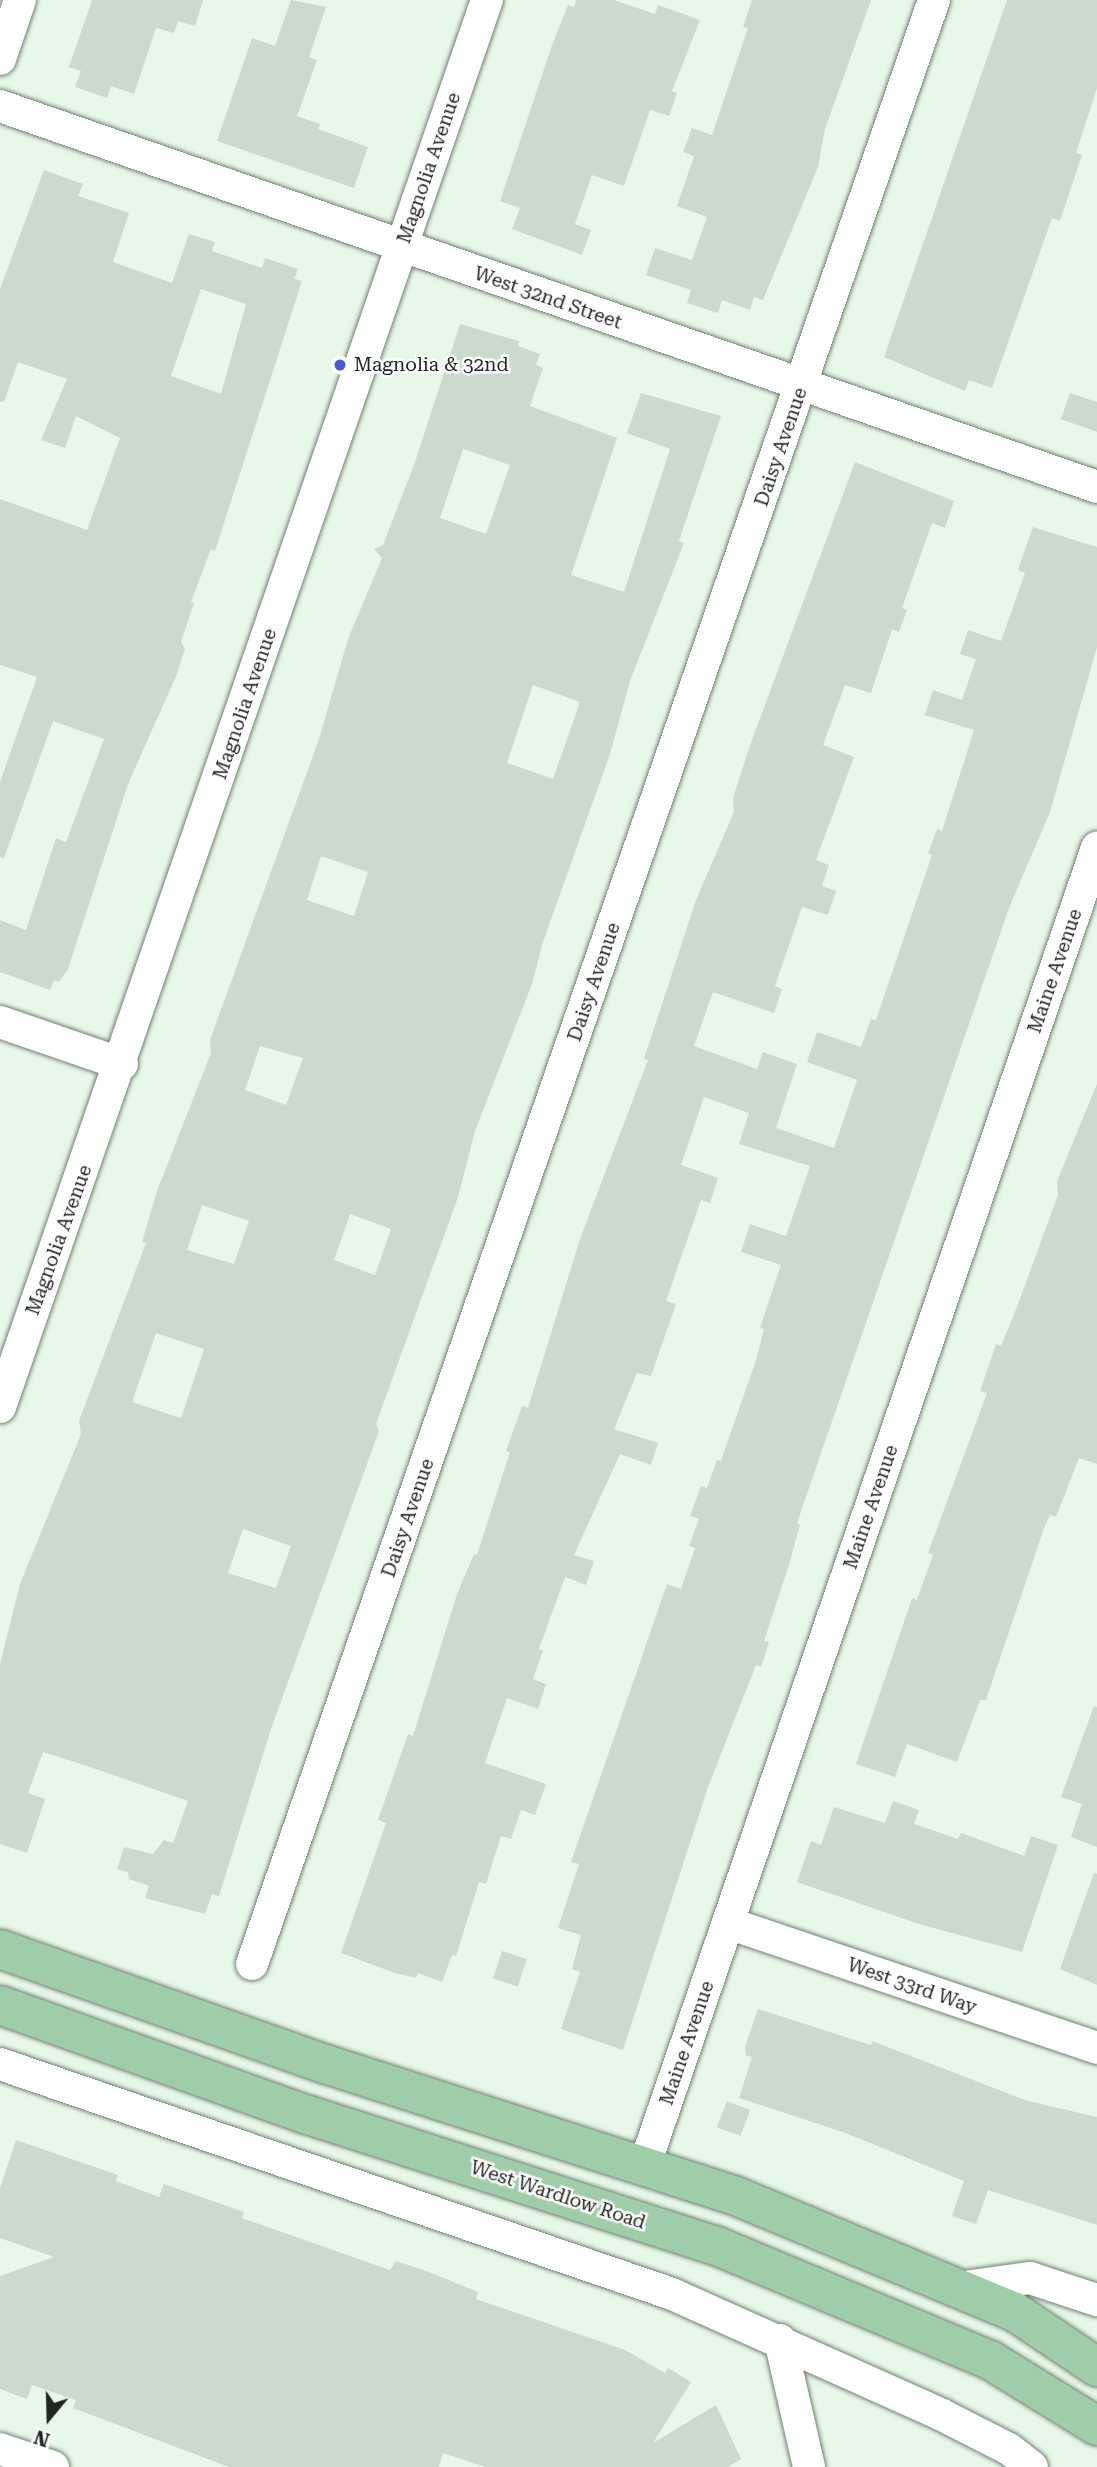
<!DOCTYPE html>
<style>
body{margin:0}
#map{position:relative;width:1097px;height:2467px;overflow:hidden;background:#e7f8e9;font-family:"Roboto Serif",serif}
div>[style]{position:absolute}
.building>*{inset:0;background:#cadacc;transform-origin:0 0}
.roads{filter:drop-shadow(0 0 2px #718073) drop-shadow(0 0 2px #718073)}
.minor>*{height:32px;margin:-16px;padding:0 16px;transform-origin:16px;border-radius:16px;background:#fff}
.major>*{height:38px;margin:-19px;padding:0 19px;transform-origin:19px;border-radius:19px;background:#a0cda9}
.dots>*{width:19px;height:19px;translate:-50% -50%;box-sizing:border-box;border:4px solid #fff;border-radius:50%}
span{translate:-50% -50%;white-space:nowrap;text-align:center;line-height:1.15;-webkit-text-stroke:5px #fff;paint-order:stroke}
.street-label{font-size:19px;color:#202621}
.poi-label{font-size:19px;color:#202621}
.left{translate:0 -50%;text-align:left}
.north{position:absolute;left:14px;top:2383px;width:70px;height:70px;-webkit-text-stroke:5px #fff;paint-order:stroke;rotate:199deg;font-size:19px;font-weight:700;line-height:28px;text-align:center;color:#202621}
.north::after{content:'';display:block;margin:auto;width:24px;height:32px;background:#202621;clip-path:polygon(50% 0,100% 100%,50% 72%,0 100%)}
</style>
<div id="map">
<div class="building">
<i style="clip-path:polygon(92px 0,203px 0,195px 26px,178px 21px,174px 33px,156px 28px,134px 94px,111px 86px,107px 98px,75px 87px,81px 71px,69px 67px)"></i>
<i style="clip-path:polygon(291px 0,326px 7px,309px 57px,317px 60px,297px 116px,320px 124px,318px 129px,368px 147px,354px 188px,217px 141px,252px 38px,275px 46px)"></i>
<i style="clip-path:polygon(576px 0,614px 0,655px 14px,658px 5px,700px 20px,672px 91px,677px 93px,669px 116px,650px 110px,624px 186px,592px 175px,575px 224px,591px 230px,582px 255px,512px 229px,520px 208px,500px 201px,551px 48px,568px 5px,574px 7px)"></i>
<i style="clip-path:polygon(752px 0,871px 0,825px 129px,818px 167px,763px 300px,754px 297px,750px 310px,722px 300px,718px 313px,687px 303px,691px 290px,646px 275px,655px 248px,692px 260px,707px 217px,677px 206px,694px 156px,683px 152px,692px 128px,712px 135px,748px 28px,743px 27px)"></i>
<i style="clip-path:polygon(1007px 0,1097px 0,1097px 88px,1076px 153px,1082px 155px,1060px 221px,1052px 218px,992px 388px,969px 380px,965px 391px,884px 357px)"></i>
<i style="clip-path:polygon(evenodd,44px 170px,83px 184px,78px 196px,129px 213px,113px 262px,172px 283px,189px 234px,215px 242px,212px 251px,262px 268px,265px 258px,298px 269px,294px 279px,302px 281px,215px 551px,211px 549px,191px 602px,194px 603px,181px 642px,185px 649px,177px 674px,128px 784px,68px 969px,59px 982px,54px 980px,50px 990px,0 972px,0 920px,26px 930px,56px 838px,66px 842px,104px 739px,53px 721px,4px 858px,0 857px,0 782px,37px 677px,0 665px,0 499px,87px 530px,120px 438px,76px 416px,65px 448px,41px 440px,67px 379px,18px 362px,4px 402px,0 402px,0 289px,44px 170px,201px 289px,246px 304px,221px 394px,171px 376px,201px 289px)"></i>
<i style="clip-path:polygon(evenodd,460px 324px,519px 341px,518px 346px,540px 354px,536px 365px,543px 368px,530px 406px,617px 438px,571px 575px,624px 592px,670px 449px,627px 433px,641px 393px,721px 416px,679px 541px,684px 543px,630px 681px,610px 754px,543px 942px,532px 984px,475px 1131px,458px 1197px,376px 1424px,379px 1431px,271px 1729px,219px 1896px,212px 1894px,205px 1914px,145px 1898px,149px 1886px,129px 1879px,128px 1872px,117px 1869px,124px 1847px,153px 1854px,164px 1840px,173px 1843px,188px 1801px,90px 1767px,43px 1752px,28px 1793px,45px 1799px,27px 1853px,0 1844px,0 1664px,20px 1584px,81px 1434px,79px 1421px,146px 1243px,142px 1242px,157px 1191px,211px 1053px,210px 1040px,319px 739px,348px 639px,382px 558px,374px 549px,383px 545px,414px 465px,460px 324px,463px 449px,510px 465px,486px 534px,440px 518px,463px 449px,460px 324px,533px 685px,580px 702px,553px 779px,507px 763px,533px 685px,460px 324px,321px 856px,368px 872px,354px 916px,307px 900px,321px 856px,460px 324px,260px 1046px,303px 1058px,286px 1105px,245px 1090px,260px 1046px,460px 324px,202px 1205px,249px 1221px,234px 1264px,187px 1250px,202px 1205px,460px 324px,350px 1214px,391px 1229px,375px 1275px,334px 1260px,350px 1214px,460px 324px,156px 1333px,204px 1349px,181px 1418px,132px 1402px,156px 1333px,460px 324px,243px 1529px,291px 1546px,276px 1588px,228px 1573px,243px 1529px)"></i>
<i style="clip-path:polygon(1070px 393px,1097px 402px,1097px 432px,1061px 419px)"></i>
<i style="clip-path:polygon(855px 462px,954px 501px,945px 528px,932px 523px,902px 608px,907px 610px,899px 632px,892px 629px,871px 693px,845px 685px,823px 745px,854px 757px,816px 860px,829px 865px,822px 886px,836px 891px,828px 915px,802px 907px,775px 986px,782px 989px,774px 1013px,713px 992px,694px 1046px,757px 1069px,763px 1052px,797px 1064px,776px 1128px,834px 1148px,857px 1080px,807px 1062px,817px 1032px,861px 1047px,871px 1019px,876px 1020px,932px 855px,928px 853px,937px 829px,942px 831px,974px 730px,925px 715px,933px 690px,962px 700px,976px 659px,960px 654px,968px 630px,1001px 641px,1025px 573px,1018px 570px,1033px 527px,1097px 547px,1097px 647px,1050px 812px,1009px 908px,797px 1523px,800px 1525px,788px 1568px,764px 1641px,769px 1642px,761px 1667px,756px 1665px,708px 1787px,623px 2050px,561px 2029px,580px 1972px,572px 1969px,581px 1935px,558px 1928px,579px 1864px,571px 1862px,667px 1584px,681px 1589px,695px 1548px,689px 1546px,699px 1519px,690px 1516px,701px 1486px,707px 1488px,717px 1460px,721px 1461px,756px 1360px,764px 1329px,760px 1328px,781px 1265px,741px 1252px,750px 1224px,786px 1236px,810px 1166px,739px 1144px,749px 1113px,704px 1097px,681px 1165px,718px 1178px,710px 1203px,701px 1200px,666px 1301px,676px 1304px,651px 1376px,637px 1373px,614px 1429px,658px 1443px,651px 1465px,620px 1454px,574px 1555px,594px 1561px,586px 1585px,565px 1577px,539px 1649px,543px 1650px,533px 1679px,546px 1684px,538px 1709px,507px 1698px,485px 1763px,546px 1784px,535px 1815px,521px 1810px,511px 1839px,501px 1836px,486px 1884px,479px 1882px,456px 1956px,452px 1955px,442px 1982px,418px 1973px,416px 1978px,395px 1973px,341px 1953px,386px 1823px,378px 1820px,408px 1734px,413px 1736px,457px 1594px,474px 1554px,477px 1555px,510px 1452px,506px 1451px,522px 1406px,528px 1408px,580px 1239px,648px 1060px,644px 1059px,696px 900px,734px 812px,733px 798px,749px 748px)"></i>
<i style="clip-path:polygon(1097px 1084px,1097px 1464px,1079px 1458px,1056px 1517px,1050px 1515px,1044px 1528px,986px 1700px,980px 1700px,957px 1762px,907px 1744px,895px 1777px,856px 1764px,912px 1598px,917px 1600px,933px 1555px,928px 1553px,987px 1393px,980px 1391px,996px 1344px,1001px 1346px,1017px 1307px,1058px 1195px,1057px 1181px)"></i>
<i style="clip-path:polygon(1094px 1706px,1097px 1707px,1097px 1847px,1071px 1837px,1082px 1804px,1061px 1797px)"></i>
<i style="clip-path:polygon(893px 1801px,919px 1810px,914px 1824px,958px 1839px,961px 1833px,1024px 1856px,1031px 1836px,1058px 1845px,1022px 1952px,919px 1924px,797px 1882px,811px 1841px,821px 1845px,834px 1807px,885px 1823px)"></i>
<i style="clip-path:polygon(1094px 1873px,1097px 1874px,1097px 1985px,1060px 1969px)"></i>
<i style="left:502px;top:1951px;width:26px;height:29px;rotate:18deg"></i>
<i style="clip-path:polygon(758px 2009px,871px 2045px,872px 2041px,1028px 2101px,1097px 2117px,1097px 2225px,988px 2190px,976px 2224px,952px 2216px,964px 2181px,843px 2132px,739px 2098px,752px 2057px,746px 2055px,745px 2047px)"></i>
<i style="left:727px;top:2101px;width:25px;height:28px;rotate:21deg"></i>
<i style="clip-path:polygon(16px 2140px,118px 2175px,116px 2181px,159px 2197px,164px 2184px,244px 2212px,242px 2218px,390px 2270px,396px 2261px,429px 2272px,478px 2292px,476px 2299px,625px 2350px,665px 2373px,668px 2368px,691px 2382px,653px 2443px,716px 2405px,741px 2459px,728px 2467px,485px 2467px,443px 2453px,439px 2467px,229px 2467px,73px 2408px,76px 2400px,32px 2385px,27px 2399px,0 2389px,0 2276px,54px 2257px,0 2238px,0 2188px)"></i>
</div>
<div class="roads">
<div class="minor">
<i style="left:0;top:59px;width:62px;rotate:-71.3deg"></i>
<i style="left:0;top:106px;width:1161px;rotate:19.15deg"></i>
<i style="left:0;top:1022px;width:129px;rotate:19deg"></i>
<i style="left:0;top:1407px;width:1489px;rotate:-70.91deg"></i>
<i style="left:728px;top:1923px;width:390px;rotate:18.7deg"></i>
<i style="left:252px;top:1964px;width:2079px;rotate:-70.85deg"></i>
<i style="left:0;top:2064px;width:710px;rotate:18.89deg"></i>
<i style="left:672px;top:2294px;width:296px;rotate:24.1deg"></i>
<i style="left:942px;top:2415px;width:75px;rotate:26.9deg"></i>
<i style="left:1009px;top:2449px;width:29px;rotate:38deg"></i>
<i style="left:644px;top:2167px;width:1395px;rotate:-71.05deg"></i>
<i style="left:957px;top:2288px;width:74px;rotate:-7.8deg"></i>
<i style="left:1030px;top:2278px;width:71px;rotate:18.2deg"></i>
<i style="left:780px;top:2340px;width:130px;rotate:77.1deg"></i>
<i style="left:0;top:2449px;width:56px;rotate:18.8deg"></i>
</div>
<div class="major">
<i style="left:0;top:1949px;width:345px;rotate:19.5deg"></i>
<i style="left:325px;top:2064px;width:432px;rotate:17.8deg"></i>
<i style="left:736px;top:2196px;width:302px;rotate:22.6deg"></i>
<i style="left:1015px;top:2312px;width:99px;rotate:33.9deg"></i>
<i style="left:0;top:2005px;width:327px;rotate:19.7deg"></i>
<i style="left:308px;top:2115px;width:429px;rotate:17.8deg"></i>
<i style="left:717px;top:2246px;width:296px;rotate:22.7deg"></i>
<i style="left:990px;top:2360px;width:126px;rotate:31.7deg"></i>
</div>
</div>
<div class="dots">
<i style="left:340px;top:365px;background:#465cd0"></i>
</div>
<div class="street-label">
<span style="left:429px;top:168px;rotate:-71deg">Magnolia Avenue</span>
<span style="left:548px;top:298px;rotate:19deg">West 32nd Street</span>
<span style="left:781px;top:447px;rotate:-71deg">Daisy Avenue</span>
<span style="left:245px;top:704px;rotate:-71deg">Magnolia Avenue</span>
<span style="left:1055px;top:971px;rotate:-71deg">Maine Avenue</span>
<span style="left:594px;top:982px;rotate:-71deg">Daisy Avenue</span>
<span style="left:59px;top:1240px;rotate:-70deg">Magnolia Avenue</span>
<span style="left:871px;top:1507px;rotate:-71deg">Maine Avenue</span>
<span style="left:408px;top:1518px;rotate:-71deg">Daisy Avenue</span>
<span style="left:912px;top:1986px;rotate:19deg">West 33rd Way</span>
<span style="left:687px;top:2043px;rotate:-71deg">Maine Avenue</span>
<span style="left:558px;top:2195px;rotate:18deg">West Wardlow Road</span>
</div>
<div class="poi-label">
<span class="left" style="left:354px;top:365px">Magnolia &amp; 32nd</span>
</div>
<div class="north">N</div>
</div>
